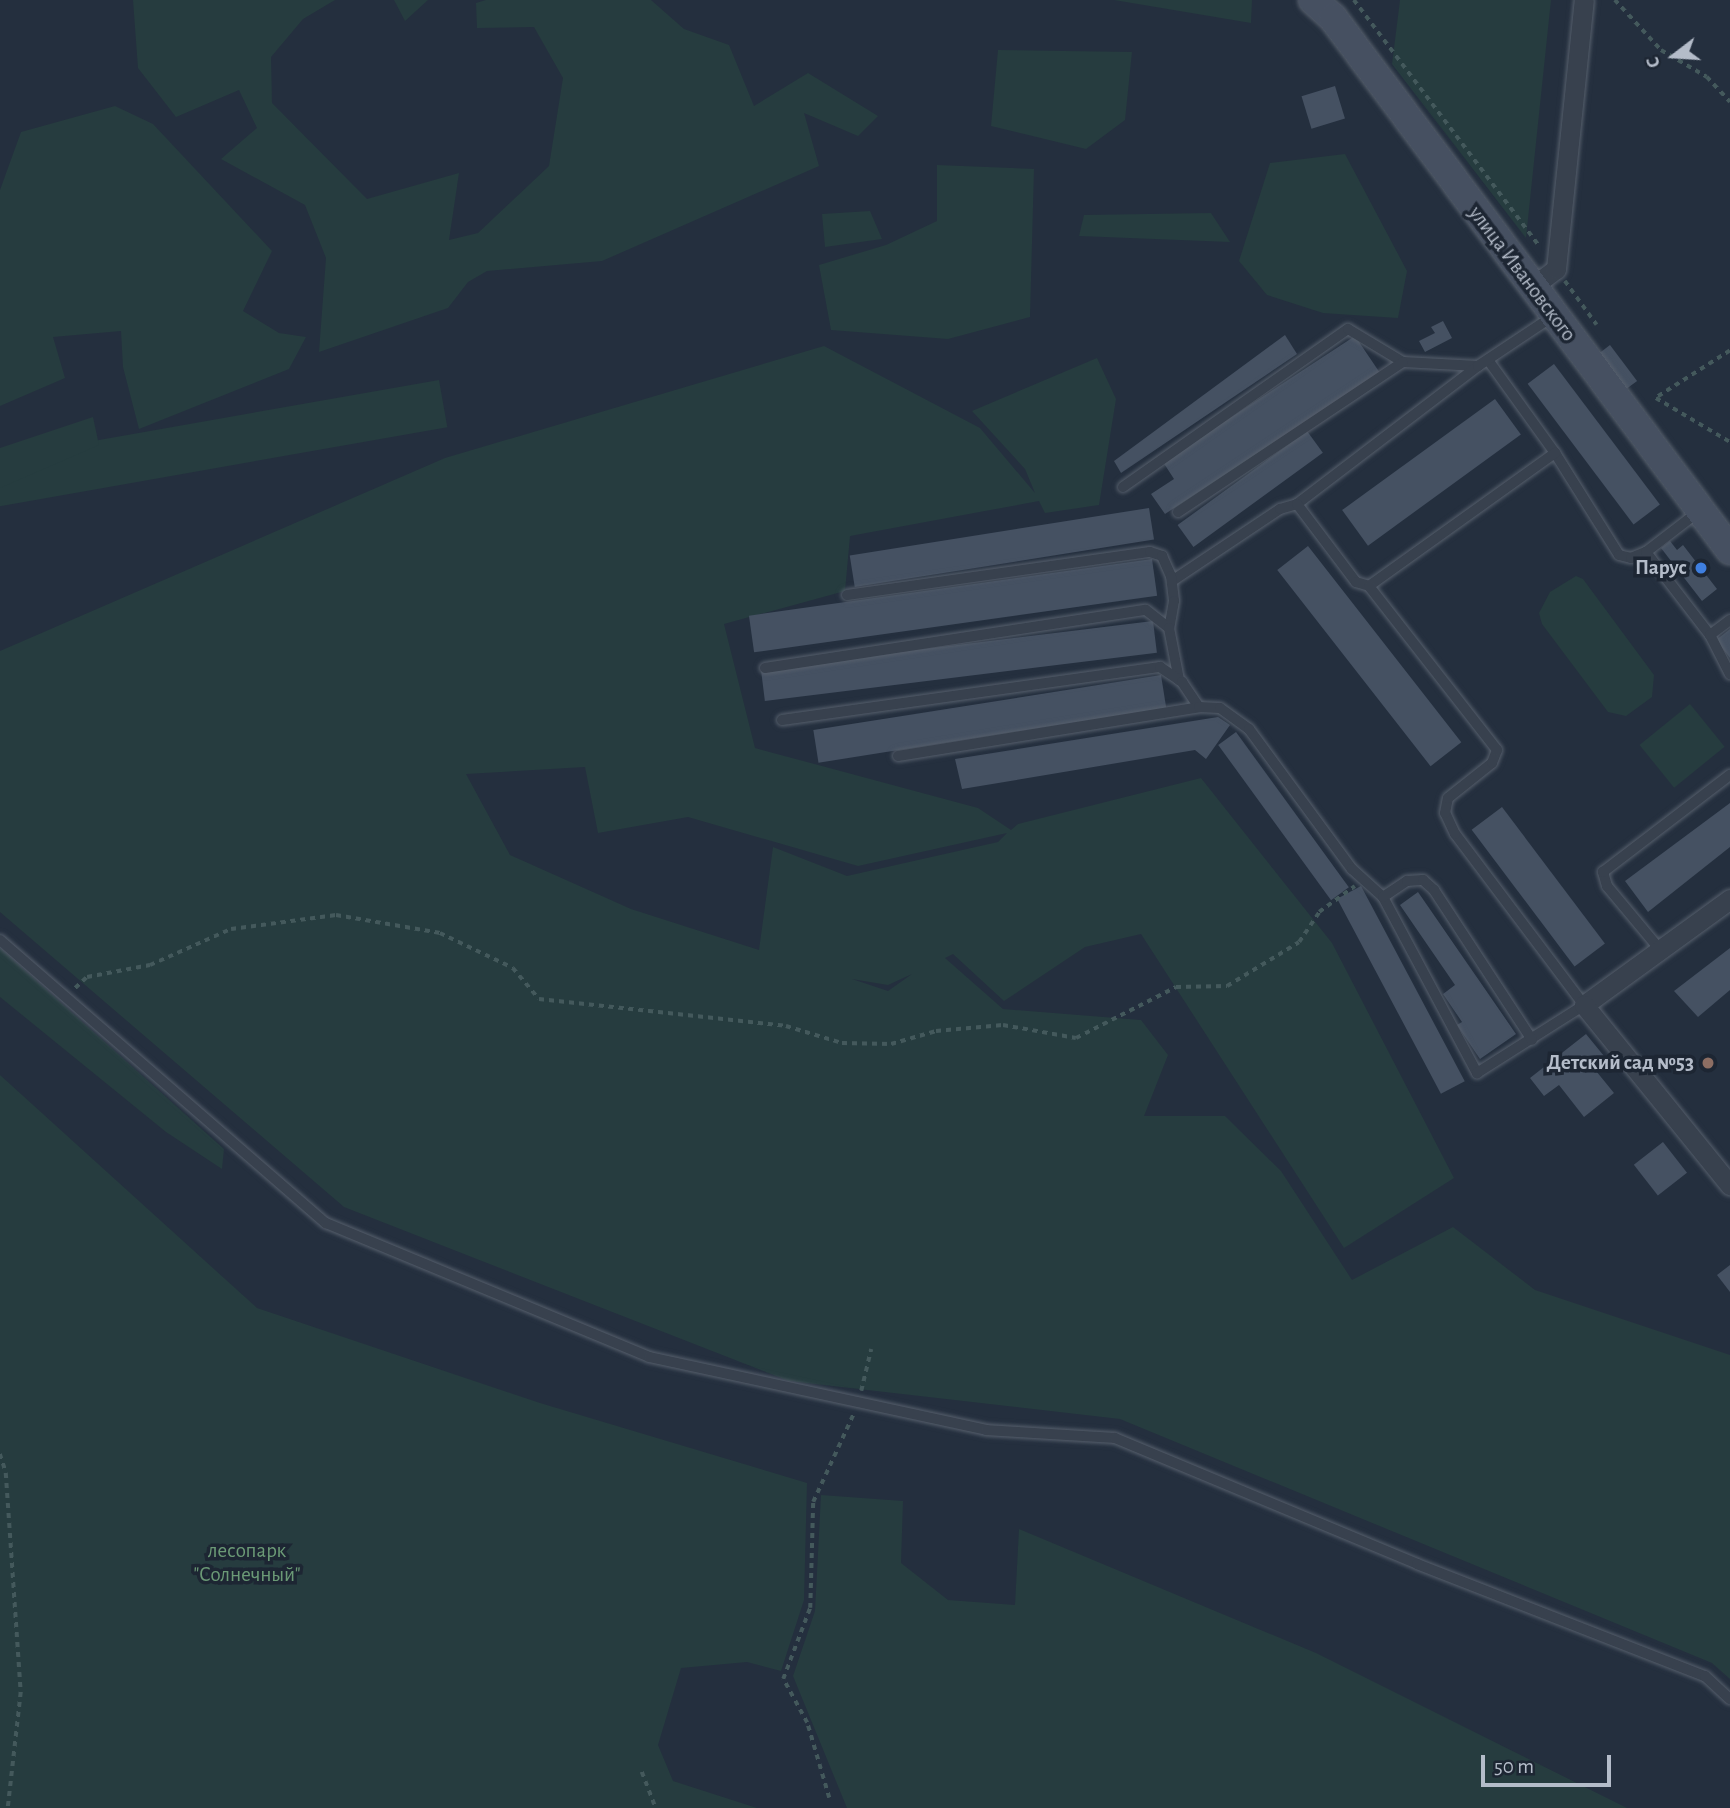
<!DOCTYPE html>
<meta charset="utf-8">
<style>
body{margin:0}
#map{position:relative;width:1730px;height:1808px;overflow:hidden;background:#242f3e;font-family:"Alegreya Sans",sans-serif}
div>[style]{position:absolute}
.green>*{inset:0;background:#263c3f;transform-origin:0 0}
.building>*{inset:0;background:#455162;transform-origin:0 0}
.path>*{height:3.5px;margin-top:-1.75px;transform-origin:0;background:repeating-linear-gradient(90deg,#44595c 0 5px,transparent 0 10px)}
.roads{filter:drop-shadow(0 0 2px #565f6c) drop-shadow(0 0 2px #565f6c)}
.lane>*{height:10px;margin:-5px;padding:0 5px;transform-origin:5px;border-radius:5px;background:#38414e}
.street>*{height:19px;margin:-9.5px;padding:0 9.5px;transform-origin:9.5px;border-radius:9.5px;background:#38414e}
.secondary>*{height:28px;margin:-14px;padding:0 14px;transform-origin:14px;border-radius:14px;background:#465061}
.dots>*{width:19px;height:19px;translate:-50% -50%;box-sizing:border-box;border:4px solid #1d2633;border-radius:50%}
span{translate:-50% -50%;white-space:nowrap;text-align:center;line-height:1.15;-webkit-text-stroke:7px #1d2633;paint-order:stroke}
.street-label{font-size:21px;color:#b4bcc9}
.poi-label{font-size:21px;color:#b4bcc9;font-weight:700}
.right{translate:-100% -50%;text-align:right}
.park-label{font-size:21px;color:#6b9a76}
.north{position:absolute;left:1639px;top:21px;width:70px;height:70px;-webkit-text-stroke:5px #1d2633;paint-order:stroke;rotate:253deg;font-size:19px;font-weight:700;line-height:28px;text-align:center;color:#b4bcc9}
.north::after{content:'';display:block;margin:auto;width:24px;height:32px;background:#b4bcc9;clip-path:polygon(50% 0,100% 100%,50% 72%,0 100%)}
.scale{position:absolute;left:1481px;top:1755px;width:130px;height:32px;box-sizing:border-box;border:4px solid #b4bcc9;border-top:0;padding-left:9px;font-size:21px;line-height:24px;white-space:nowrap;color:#b4bcc9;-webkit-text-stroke:5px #1d2633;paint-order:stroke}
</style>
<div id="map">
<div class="green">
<i style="clip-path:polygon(133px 0,335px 0,303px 19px,271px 57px,272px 103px,367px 199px,459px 173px,449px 240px,478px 233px,549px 166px,563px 78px,534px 27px,477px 28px,476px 3px,486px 0,651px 0,684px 29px,729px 45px,754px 106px,808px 73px,878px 116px,858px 136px,804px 113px,819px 166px,602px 261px,487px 271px,468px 282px,448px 308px,319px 352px,326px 258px,305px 205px,221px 159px,257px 128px,239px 90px,176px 117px,138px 68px)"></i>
<i style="clip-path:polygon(394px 0,428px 0,405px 21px)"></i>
<i style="clip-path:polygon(1114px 0,1252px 0,1251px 23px)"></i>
<i style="clip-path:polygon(1400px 0,1551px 0,1526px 238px,1392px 64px)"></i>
<i style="clip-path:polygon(998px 50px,1132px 52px,1125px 120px,1086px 149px,991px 126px)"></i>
<i style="clip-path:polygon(115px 106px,153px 124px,272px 251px,243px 311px,279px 333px,306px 337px,289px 369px,139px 429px,123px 367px,121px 331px,53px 337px,65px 378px,0 406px,0 190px,21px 132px)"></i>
<i style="clip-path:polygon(1345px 154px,1407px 271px,1398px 318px,1323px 313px,1267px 295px,1239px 261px,1270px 163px)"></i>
<i style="clip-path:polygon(937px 165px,1034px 169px,1030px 317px,948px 339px,831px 330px,819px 265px,886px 245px,937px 221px)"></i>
<i style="clip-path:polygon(870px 211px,882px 239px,825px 247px,822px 214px)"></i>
<i style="clip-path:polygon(1211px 213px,1230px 242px,1079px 236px,1084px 215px)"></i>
<i style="clip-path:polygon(evenodd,824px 346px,980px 428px,1035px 493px,1025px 469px,972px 411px,1097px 358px,1116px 399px,1099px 505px,1045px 513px,1039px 501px,850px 536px,845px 591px,724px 624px,755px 748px,978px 808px,1011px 830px,1018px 824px,1201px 778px,1332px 943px,1454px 1178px,1344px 1248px,1141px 934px,1085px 947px,1004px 1001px,953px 954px,945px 958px,1003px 1009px,1141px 1020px,1168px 1055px,1144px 1116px,1225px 1116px,1281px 1171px,1352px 1280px,1453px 1227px,1535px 1290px,1730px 1355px,1730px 1679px,1712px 1663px,1120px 1419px,789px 1381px,344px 1207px,0 912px,0 651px,445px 458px,824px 346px,585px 767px,598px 833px,688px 817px,858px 866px,1007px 833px,998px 842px,847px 876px,773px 847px,759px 950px,631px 909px,510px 855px,466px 774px,585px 767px,824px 346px,912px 974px,888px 991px,852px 979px,888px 985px,912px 974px)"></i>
<i style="left:439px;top:380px;width:48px;height:473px;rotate:80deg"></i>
<i style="clip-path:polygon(93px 417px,99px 445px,0 488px,0 448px)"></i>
<i style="clip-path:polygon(1576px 576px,1583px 579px,1654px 675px,1652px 697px,1626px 716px,1608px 712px,1542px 624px,1539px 613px,1550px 592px)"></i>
<i style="left:1690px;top:704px;width:55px;height:65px;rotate:51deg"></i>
<i style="clip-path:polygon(0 948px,224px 1149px,222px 1169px,166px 1132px,0 997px)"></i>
<i style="clip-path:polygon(0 1075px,257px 1308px,540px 1403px,807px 1483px,804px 1600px,781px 1671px,747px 1662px,681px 1668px,658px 1745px,673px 1781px,757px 1808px,0 1808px)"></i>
<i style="clip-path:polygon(821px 1495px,903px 1501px,901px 1563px,948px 1600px,1015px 1605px,1019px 1529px,1316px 1653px,1627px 1808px,847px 1808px,793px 1676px,815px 1611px)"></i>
</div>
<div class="building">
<i style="left:1335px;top:86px;width:34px;height:35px;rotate:73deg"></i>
<i style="clip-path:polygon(1443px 321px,1452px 338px,1425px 352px,1419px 341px,1435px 333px,1431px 327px)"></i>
<i style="clip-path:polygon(1285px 335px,1297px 354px,1121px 473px,1114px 461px)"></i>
<i style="clip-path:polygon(1355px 336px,1380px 373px,1165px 514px,1151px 494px,1174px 479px,1163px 462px)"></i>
<i style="left:1610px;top:345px;width:45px;height:14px;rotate:53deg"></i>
<i style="left:1554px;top:364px;width:176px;height:33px;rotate:53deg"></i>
<i style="left:1495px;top:399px;width:44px;height:189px;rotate:54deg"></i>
<i style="left:1307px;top:431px;width:27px;height:160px;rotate:54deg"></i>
<i style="left:1149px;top:508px;width:32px;height:303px;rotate:81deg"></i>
<i style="clip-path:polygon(1670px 541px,1677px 550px,1683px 545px,1717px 589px,1702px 601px,1661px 548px)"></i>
<i style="left:1308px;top:546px;width:249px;height:39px;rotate:52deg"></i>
<i style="left:1152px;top:559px;width:37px;height:407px;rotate:82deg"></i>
<i style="left:1153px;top:621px;width:32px;height:395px;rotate:83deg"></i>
<i style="clip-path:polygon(1730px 629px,1730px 658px,1716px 640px)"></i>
<i style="left:1161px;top:675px;width:33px;height:352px;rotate:81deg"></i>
<i style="clip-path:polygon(1218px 717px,1230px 725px,1206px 759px,1195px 750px,962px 789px,955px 759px)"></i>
<i style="left:1236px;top:732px;width:192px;height:22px;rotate:54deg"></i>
<i style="clip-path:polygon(1730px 803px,1730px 847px,1648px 912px,1625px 881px)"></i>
<i style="left:1502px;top:807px;width:171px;height:38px;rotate:53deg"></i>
<i style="left:1361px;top:886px;width:221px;height:27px;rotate:62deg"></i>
<i style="clip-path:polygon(1418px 892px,1516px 1034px,1480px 1059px,1457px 1025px,1462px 1022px,1443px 994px,1455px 985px,1400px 905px)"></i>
<i style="clip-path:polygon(1730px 948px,1730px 990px,1698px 1017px,1674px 991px)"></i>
<i style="clip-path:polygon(1586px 1034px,1604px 1056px,1592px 1066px,1614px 1093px,1584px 1117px,1559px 1085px,1544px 1096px,1530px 1078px)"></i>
<i style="left:1663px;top:1142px;width:39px;height:37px;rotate:52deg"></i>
<i style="clip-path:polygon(1730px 1265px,1730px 1292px,1717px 1275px)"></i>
</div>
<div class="path">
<i style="left:1354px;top:0;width:309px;rotate:53deg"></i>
<i style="left:1615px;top:0;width:68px;rotate:47.4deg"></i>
<i style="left:1661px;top:50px;width:53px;rotate:30.4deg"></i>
<i style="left:1707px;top:77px;width:34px;rotate:47deg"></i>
<i style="left:1565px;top:281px;width:54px;rotate:54deg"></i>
<i style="left:1730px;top:351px;width:88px;rotate:147.6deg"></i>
<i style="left:1656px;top:398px;width:86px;rotate:30.7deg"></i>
<i style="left:75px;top:988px;width:16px;rotate:-43deg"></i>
<i style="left:87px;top:977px;width:64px;rotate:-10.8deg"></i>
<i style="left:150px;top:965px;width:89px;rotate:-24deg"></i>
<i style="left:231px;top:929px;width:106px;rotate:-7.6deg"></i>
<i style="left:336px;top:915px;width:106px;rotate:9.8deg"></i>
<i style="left:440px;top:933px;width:81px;rotate:25.6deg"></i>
<i style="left:513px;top:968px;width:40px;rotate:50deg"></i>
<i style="left:539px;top:999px;width:248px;rotate:6.2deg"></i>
<i style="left:786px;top:1026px;width:59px;rotate:16.9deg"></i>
<i style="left:842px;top:1043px;width:49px;rotate:1.2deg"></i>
<i style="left:891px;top:1044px;width:47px;rotate:-16.1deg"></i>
<i style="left:936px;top:1031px;width:67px;rotate:-5.1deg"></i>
<i style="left:1003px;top:1025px;width:74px;rotate:10.1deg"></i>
<i style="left:1076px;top:1038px;width:112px;rotate:-27deg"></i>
<i style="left:1176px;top:987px;width:51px;rotate:-1.1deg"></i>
<i style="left:1227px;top:986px;width:84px;rotate:-31.4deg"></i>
<i style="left:1299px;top:942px;width:36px;rotate:-56deg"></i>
<i style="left:1319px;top:912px;width:44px;rotate:-35.8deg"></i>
<i style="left:861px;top:1391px;width:43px;rotate:-76.6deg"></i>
<i style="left:0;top:1454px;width:20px;rotate:72deg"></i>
<i style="left:6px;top:1473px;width:220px;rotate:86.1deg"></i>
<i style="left:21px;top:1692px;width:117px;rotate:96.4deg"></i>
<i style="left:642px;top:1772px;width:39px;rotate:69deg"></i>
<i style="left:829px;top:1798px;width:78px;rotate:-106.3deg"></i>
<i style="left:807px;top:1723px;width:50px;rotate:-118.6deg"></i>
<i style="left:783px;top:1679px;width:76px;rotate:-69.2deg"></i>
<i style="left:810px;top:1608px;width:106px;rotate:-88.4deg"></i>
<i style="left:813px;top:1502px;width:96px;rotate:-65.3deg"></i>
</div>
<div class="roads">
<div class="lane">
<i style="left:1488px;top:360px;width:115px;rotate:54.2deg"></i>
<i style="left:1555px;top:453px;width:120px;rotate:57.9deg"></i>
<i style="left:1619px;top:555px;width:12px;rotate:14deg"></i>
<i style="left:1631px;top:558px;width:16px;rotate:-22deg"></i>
<i style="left:1646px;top:552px;width:105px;rotate:52.4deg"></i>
<i style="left:1710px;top:635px;width:44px;rotate:62.9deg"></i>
<i style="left:1123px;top:487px;width:275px;rotate:-35.1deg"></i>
<i style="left:1348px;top:329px;width:64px;rotate:31deg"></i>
<i style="left:1403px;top:362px;width:75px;rotate:3.1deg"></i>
<i style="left:1297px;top:504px;width:228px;rotate:-37.3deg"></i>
<i style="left:1478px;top:366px;width:90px;rotate:-33.7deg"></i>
<i style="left:1178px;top:512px;width:270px;rotate:-33.7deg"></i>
<i style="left:1646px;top:552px;width:66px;rotate:-37.6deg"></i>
<i style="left:1172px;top:581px;width:130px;rotate:-33.7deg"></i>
<i style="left:1280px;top:509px;width:18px;rotate:-16deg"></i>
<i style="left:1297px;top:504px;width:98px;rotate:52.9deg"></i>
<i style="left:1356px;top:582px;width:14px;rotate:17deg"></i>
<i style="left:1369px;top:586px;width:229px;rotate:-35.6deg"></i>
<i style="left:847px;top:595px;width:306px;rotate:-8.1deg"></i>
<i style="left:1150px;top:552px;width:13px;rotate:18deg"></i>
<i style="left:1162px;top:556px;width:22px;rotate:66deg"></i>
<i style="left:1171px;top:576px;width:25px;rotate:83deg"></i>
<i style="left:1174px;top:601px;width:27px;rotate:100deg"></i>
<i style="left:1710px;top:635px;width:25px;rotate:-37deg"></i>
<i style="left:765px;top:668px;width:385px;rotate:-8.7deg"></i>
<i style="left:1146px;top:610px;width:29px;rotate:38deg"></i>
<i style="left:1169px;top:628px;width:53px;rotate:79.1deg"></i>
<i style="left:782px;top:720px;width:382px;rotate:-8deg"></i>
<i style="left:1160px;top:667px;width:27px;rotate:34deg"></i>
<i style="left:1182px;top:682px;width:30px;rotate:56deg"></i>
<i style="left:898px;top:756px;width:305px;rotate:-9.2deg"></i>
<i style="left:1199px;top:707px;width:21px;rotate:3deg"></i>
<i style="left:1220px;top:708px;width:36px;rotate:36deg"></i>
<i style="left:1249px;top:729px;width:174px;rotate:53.7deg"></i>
<i style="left:1352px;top:869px;width:42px;rotate:42.1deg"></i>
<i style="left:1383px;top:897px;width:200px;rotate:61.9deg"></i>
<i style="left:1477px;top:1073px;width:127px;rotate:-32.4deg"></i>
<i style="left:1584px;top:1005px;width:214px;rotate:-127deg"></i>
<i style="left:1455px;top:834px;width:23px;rotate:-115deg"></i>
<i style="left:1445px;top:813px;width:15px;rotate:-79deg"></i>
<i style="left:1448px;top:798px;width:56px;rotate:-38.5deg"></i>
<i style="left:1492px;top:763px;width:14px;rotate:-69deg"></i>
<i style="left:1497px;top:750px;width:208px;rotate:-128deg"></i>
<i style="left:1383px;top:897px;width:29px;rotate:-34deg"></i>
<i style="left:1407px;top:881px;width:16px;rotate:-4deg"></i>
<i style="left:1423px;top:880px;width:15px;rotate:42deg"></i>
<i style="left:1434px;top:890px;width:179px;rotate:56.8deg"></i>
<i style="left:0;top:940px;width:432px;rotate:41deg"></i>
<i style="left:326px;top:1223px;width:350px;rotate:22.5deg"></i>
<i style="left:649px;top:1357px;width:345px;rotate:12.2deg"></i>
<i style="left:986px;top:1430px;width:129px;rotate:3.5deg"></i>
<i style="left:1115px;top:1438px;width:327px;rotate:22.6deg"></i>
<i style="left:1417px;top:1564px;width:309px;rotate:21.3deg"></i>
<i style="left:1705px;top:1676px;width:34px;rotate:43deg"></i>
<i style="left:1662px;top:952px;width:86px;rotate:-129.8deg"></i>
<i style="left:1607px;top:886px;width:15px;rotate:-106deg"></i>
<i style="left:1603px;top:872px;width:160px;rotate:-37.4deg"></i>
</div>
<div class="street">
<i style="left:1532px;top:287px;width:30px;rotate:-37deg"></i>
<i style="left:1556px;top:269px;width:270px;rotate:-84.1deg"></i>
<i style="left:1730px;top:899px;width:180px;rotate:144deg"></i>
<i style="left:1584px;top:1005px;width:232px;rotate:51deg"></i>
</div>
<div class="secondary">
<i style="left:1313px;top:0;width:27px;rotate:42deg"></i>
<i style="left:1333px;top:18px;width:664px;rotate:53.27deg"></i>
</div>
</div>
<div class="dots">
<i style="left:1701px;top:568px;background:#3f7fe0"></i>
<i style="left:1708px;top:1063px;background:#8d6e63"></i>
</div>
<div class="street-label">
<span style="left:1522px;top:274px;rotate:53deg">улица Ивановского</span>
</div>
<div class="poi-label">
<span class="right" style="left:1687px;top:568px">Парус</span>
<span class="right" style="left:1694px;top:1063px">Детский сад №53</span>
</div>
<div class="park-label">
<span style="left:247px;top:1563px">лесопарк<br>"Солнечный"</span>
</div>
<div class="north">С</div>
<div class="scale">50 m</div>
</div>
